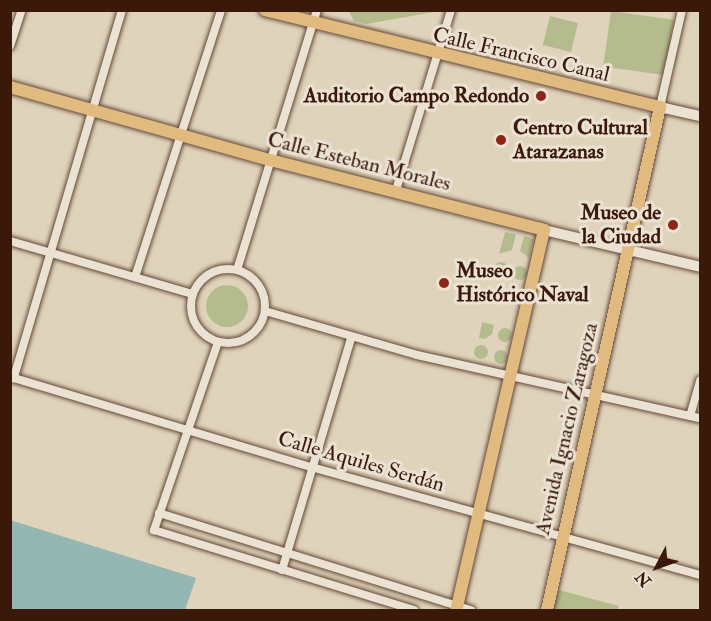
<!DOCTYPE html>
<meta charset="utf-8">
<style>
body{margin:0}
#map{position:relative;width:711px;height:621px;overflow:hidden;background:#e0d3bb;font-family:"IM FELL Double Pica",serif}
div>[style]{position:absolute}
.green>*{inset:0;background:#b4bc8e;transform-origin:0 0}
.round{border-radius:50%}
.water>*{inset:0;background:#94b7b3}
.roads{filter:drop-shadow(0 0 2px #644837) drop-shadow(0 0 2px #644837)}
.street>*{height:8px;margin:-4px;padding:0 4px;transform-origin:4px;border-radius:4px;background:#ebe2d3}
.street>.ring{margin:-4px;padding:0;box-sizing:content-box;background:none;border:8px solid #ebe2d3;border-radius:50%}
.secondary>*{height:10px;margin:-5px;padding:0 5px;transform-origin:5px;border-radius:5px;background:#ebe2d3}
.primary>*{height:12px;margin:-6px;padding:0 6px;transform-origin:6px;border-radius:6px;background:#e0ba7e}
.dots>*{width:16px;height:16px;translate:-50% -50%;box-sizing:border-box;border:3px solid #ebe2d3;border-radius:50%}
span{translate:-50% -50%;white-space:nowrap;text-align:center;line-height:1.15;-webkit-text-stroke:6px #ebe2d3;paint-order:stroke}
.street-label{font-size:21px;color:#3a190b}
.poi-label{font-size:21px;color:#3a190b;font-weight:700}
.right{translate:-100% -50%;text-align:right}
.left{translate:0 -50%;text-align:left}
.frame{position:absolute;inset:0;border:12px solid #3a190b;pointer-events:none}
.north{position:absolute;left:627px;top:537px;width:60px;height:60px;-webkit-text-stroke:4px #ebe2d3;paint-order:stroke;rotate:229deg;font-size:16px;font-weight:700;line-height:24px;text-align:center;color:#3a190b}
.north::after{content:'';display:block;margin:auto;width:21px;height:27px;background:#3a190b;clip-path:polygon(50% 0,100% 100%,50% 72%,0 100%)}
</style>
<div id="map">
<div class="green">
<i style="clip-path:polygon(349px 11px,440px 11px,366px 24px,354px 21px)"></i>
<i style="left:611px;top:11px;width:63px;height:56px;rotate:8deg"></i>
<i style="left:550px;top:16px;width:29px;height:30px;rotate:14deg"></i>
<i style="clip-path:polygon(505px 232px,516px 234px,512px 250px,499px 254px)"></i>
<i style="clip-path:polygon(524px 236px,534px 239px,529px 258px,520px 251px)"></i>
<i class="round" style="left:494px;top:262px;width:14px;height:14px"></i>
<i class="round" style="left:513px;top:266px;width:14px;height:14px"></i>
<i class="round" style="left:206px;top:285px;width:42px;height:42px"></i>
<i style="clip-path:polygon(482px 322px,494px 325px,492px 334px,485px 339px,479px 338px)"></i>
<i class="round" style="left:498px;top:328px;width:14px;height:14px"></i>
<i class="round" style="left:474px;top:345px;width:14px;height:14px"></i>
<i class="round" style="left:494px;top:350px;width:14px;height:14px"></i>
<i style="clip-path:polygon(559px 590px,619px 606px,617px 610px,553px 610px)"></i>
</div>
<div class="water">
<i style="clip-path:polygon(10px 520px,196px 578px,185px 610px,11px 610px)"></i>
</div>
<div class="roads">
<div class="street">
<i style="left:122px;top:10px;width:384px;rotate:106.4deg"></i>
<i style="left:14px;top:378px;width:310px;rotate:16.7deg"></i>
<i style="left:311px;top:467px;width:404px;rotate:15.5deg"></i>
<i style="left:10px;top:46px;width:38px;rotate:-72deg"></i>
<i style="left:660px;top:107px;width:99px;rotate:-77.2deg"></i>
<i style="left:396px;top:190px;width:188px;rotate:-73deg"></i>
<i style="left:10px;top:241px;width:190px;rotate:16.2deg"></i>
<i class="ring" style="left:191px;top:269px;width:66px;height:66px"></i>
<i style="left:237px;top:270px;width:272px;rotate:-72.9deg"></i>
<i style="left:135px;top:277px;width:281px;rotate:-72.1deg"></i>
<i style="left:265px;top:311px;width:158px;rotate:16.1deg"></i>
<i style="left:417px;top:355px;width:290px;rotate:12.6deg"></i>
<i style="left:218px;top:342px;width:199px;rotate:108.8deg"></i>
<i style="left:154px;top:530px;width:272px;rotate:17.1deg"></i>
<i style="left:690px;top:416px;width:37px;rotate:-74deg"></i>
<i style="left:159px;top:513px;width:327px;rotate:17.3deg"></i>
<i style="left:282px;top:570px;width:242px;rotate:-73.4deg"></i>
</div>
<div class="secondary">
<i style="left:660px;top:107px;width:41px;rotate:12.7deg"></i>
<i style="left:544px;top:230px;width:160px;rotate:13.3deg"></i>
</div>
<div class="primary">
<i style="left:265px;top:10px;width:407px;rotate:13.8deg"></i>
<i style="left:660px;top:107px;width:516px;rotate:102.66deg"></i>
<i style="left:10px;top:87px;width:270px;rotate:15.7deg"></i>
<i style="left:270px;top:160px;width:283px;rotate:14.3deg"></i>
<i style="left:544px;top:230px;width:390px;rotate:103deg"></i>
</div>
</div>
<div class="dots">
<i style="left:541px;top:96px;background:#8f2418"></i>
<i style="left:501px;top:140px;background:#8f2418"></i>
<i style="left:673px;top:225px;background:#8f2418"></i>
<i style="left:444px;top:283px;background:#8f2418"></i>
</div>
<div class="street-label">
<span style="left:521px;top:55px;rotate:13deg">Calle Francisco Canal</span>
<span style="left:359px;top:162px;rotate:14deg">Calle Esteban Morales</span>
<span style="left:567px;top:429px;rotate:-77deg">Avenida Ignacio Zaragoza</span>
<span style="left:361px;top:462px;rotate:16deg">Calle Aquiles Serdán</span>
</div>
<div class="poi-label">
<span class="right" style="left:529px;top:96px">Auditorio Campo Redondo</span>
<span class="left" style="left:513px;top:140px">Centro Cultural<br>Atarazanas</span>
<span class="right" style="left:661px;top:225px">Museo de<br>la Ciudad</span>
<span class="left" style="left:456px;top:283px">Museo<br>Histórico Naval</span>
</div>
<div class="frame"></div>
<div class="north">N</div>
</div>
